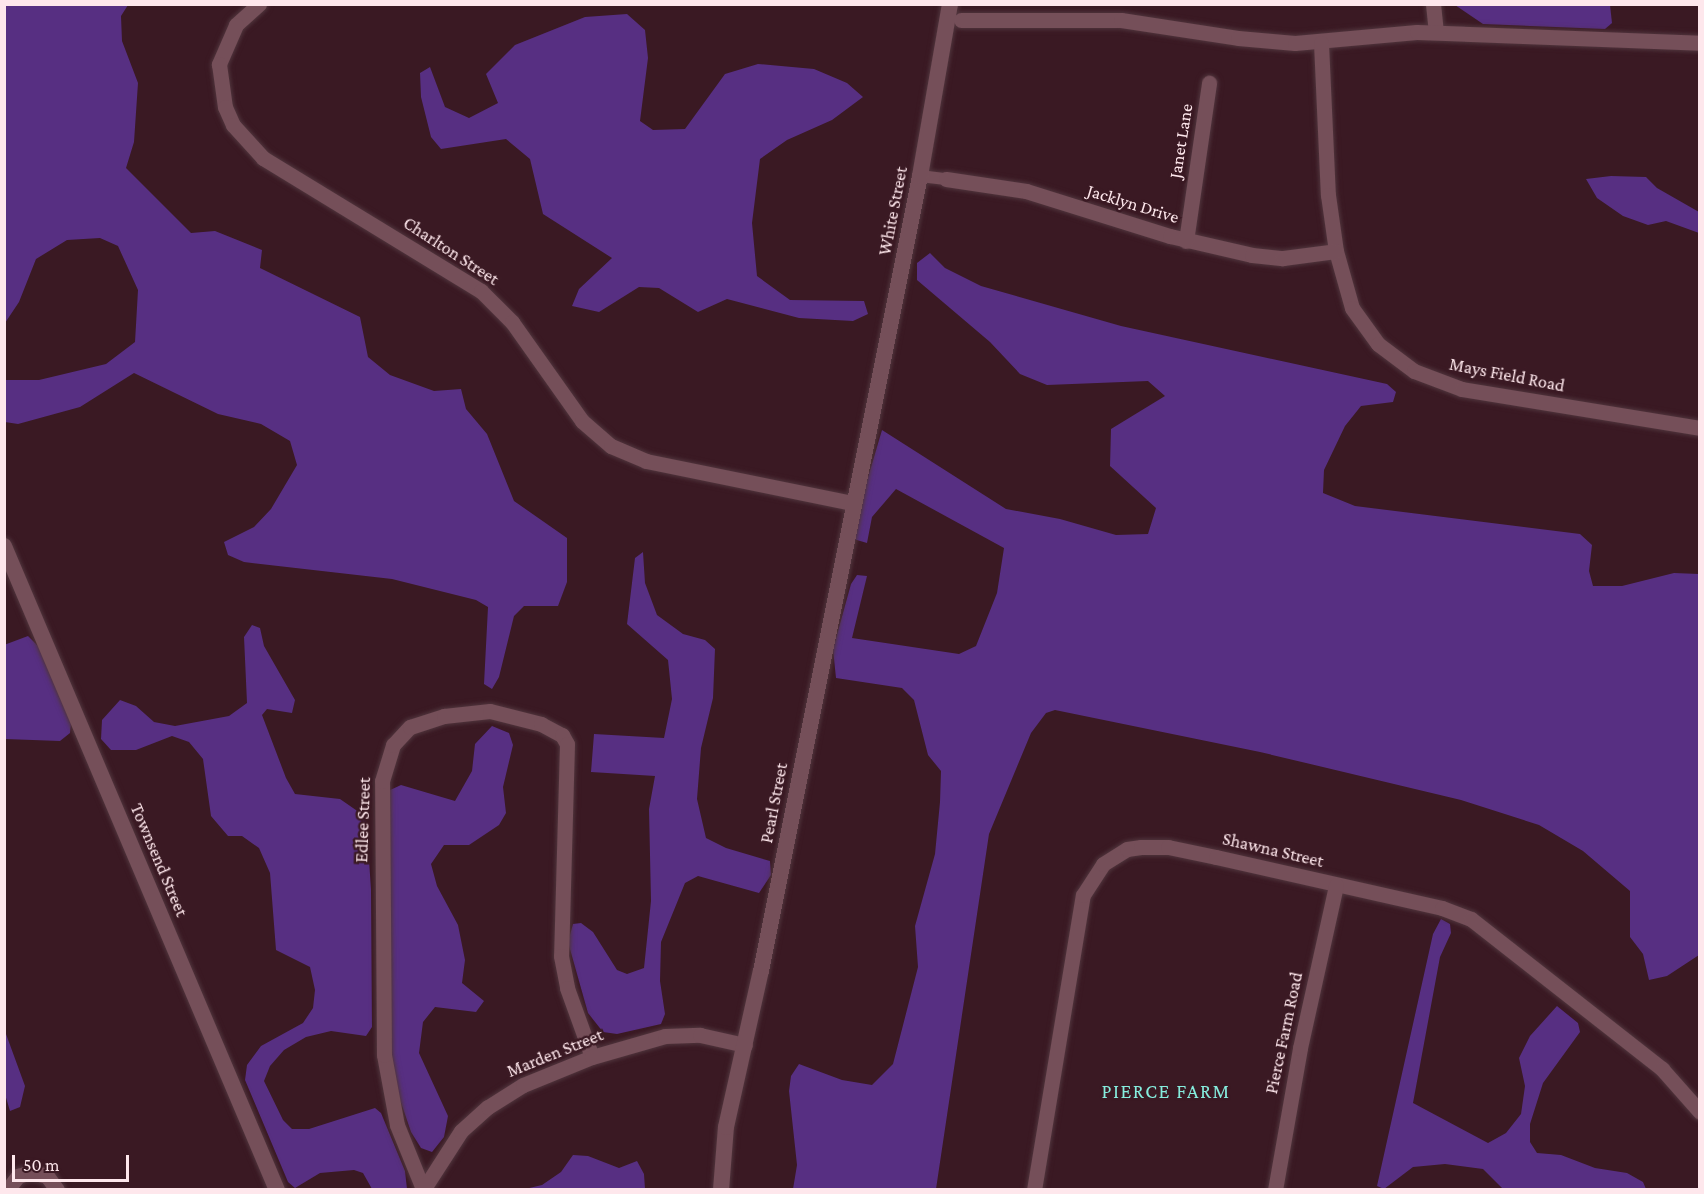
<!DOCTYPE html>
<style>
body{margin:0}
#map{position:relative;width:1704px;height:1194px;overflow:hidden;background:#3a1923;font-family:"Crimson Pro",serif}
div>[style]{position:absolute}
.green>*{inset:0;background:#572f82}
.roads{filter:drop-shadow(0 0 2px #50353d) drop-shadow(0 0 2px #50353d)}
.pedestrian>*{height:12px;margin:-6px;padding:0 6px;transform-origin:6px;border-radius:6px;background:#754f59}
.minor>*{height:15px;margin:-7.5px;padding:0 7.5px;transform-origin:7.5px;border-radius:7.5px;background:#754f59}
.tertiary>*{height:16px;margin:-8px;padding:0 8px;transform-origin:8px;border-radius:8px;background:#754f59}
span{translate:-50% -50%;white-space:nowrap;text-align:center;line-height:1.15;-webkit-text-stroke:5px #3a1923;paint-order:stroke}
.street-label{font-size:18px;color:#fee7ec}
.neighbourhood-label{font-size:20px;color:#86edde;letter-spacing:1.5px}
.frame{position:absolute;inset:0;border:6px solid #fee7ec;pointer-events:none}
.scale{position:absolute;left:12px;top:1155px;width:117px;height:27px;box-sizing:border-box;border:3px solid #fee7ec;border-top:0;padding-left:8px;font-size:18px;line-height:21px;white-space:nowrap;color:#fee7ec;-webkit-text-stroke:4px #3a1923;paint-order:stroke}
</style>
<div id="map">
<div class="green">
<i style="clip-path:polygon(5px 4px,128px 5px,121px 16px,122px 41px,138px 83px,134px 142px,126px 168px,191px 233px,215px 231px,262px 250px,260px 268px,360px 317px,368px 357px,390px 375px,434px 391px,461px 389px,466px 409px,487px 434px,514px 501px,567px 538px,567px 582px,558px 606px,524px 606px,514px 616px,499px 677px,492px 689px,484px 684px,488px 607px,476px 600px,392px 579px,244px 562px,228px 555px,224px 542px,254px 527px,271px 509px,297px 465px,290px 441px,261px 424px,218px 414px,134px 373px,80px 407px,18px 424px,5px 422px,5px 380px,39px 380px,106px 364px,135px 342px,138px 290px,118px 246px,100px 238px,67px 240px,36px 259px,19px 302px,5px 323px)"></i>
<i style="clip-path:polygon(1455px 5px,1610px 5px,1612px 23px,1605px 29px,1483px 24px)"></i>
<i style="clip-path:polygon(627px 14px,645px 30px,648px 58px,640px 121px,653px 130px,685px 129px,725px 74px,758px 64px,814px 69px,847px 83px,863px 97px,832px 120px,787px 140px,760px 159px,752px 223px,757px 276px,790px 300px,864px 301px,868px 314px,853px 321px,799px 318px,727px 299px,698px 312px,659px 288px,639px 287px,599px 312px,572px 306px,579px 289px,612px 258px,543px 214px,530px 159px,506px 139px,441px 149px,431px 137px,421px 97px,420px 73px,430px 67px,445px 107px,469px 118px,498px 103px,486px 74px,515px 45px,585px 17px)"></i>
<i style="clip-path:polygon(1611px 176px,1646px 177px,1657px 188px,1699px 212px,1699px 233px,1666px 221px,1648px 225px,1623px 216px,1597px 198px,1586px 179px)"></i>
<i style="clip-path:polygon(930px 253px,945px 268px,981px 286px,1121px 326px,1387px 384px,1396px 392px,1393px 402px,1361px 406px,1345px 426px,1324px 470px,1323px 493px,1355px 506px,1580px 534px,1592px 545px,1589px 571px,1593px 586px,1622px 586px,1674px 573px,1699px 574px,1699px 955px,1667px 976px,1649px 980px,1643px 954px,1630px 937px,1630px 891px,1583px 851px,1539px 825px,1461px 800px,1260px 752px,1055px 710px,1046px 713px,1031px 733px,989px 834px,936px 1189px,793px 1189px,797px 1165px,789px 1091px,791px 1076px,799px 1064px,842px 1080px,872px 1085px,893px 1064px,918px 967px,915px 926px,935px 854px,940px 802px,941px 771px,928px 755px,914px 700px,902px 688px,836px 678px,833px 649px,851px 584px,857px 575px,867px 576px,852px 638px,959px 654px,976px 646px,997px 593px,1004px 548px,896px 489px,872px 517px,867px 543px,850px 538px,882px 430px,1006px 509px,1060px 519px,1116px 535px,1148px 534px,1156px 508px,1110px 466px,1111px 429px,1165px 396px,1148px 381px,1047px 385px,1020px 374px,990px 342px,917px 280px,917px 263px)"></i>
<i style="clip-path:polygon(643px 552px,645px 583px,657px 615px,683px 634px,705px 640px,715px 649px,713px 698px,701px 748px,697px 799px,706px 838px,726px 848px,770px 861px,771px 875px,759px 893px,698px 876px,685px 883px,661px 942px,660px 981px,665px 1014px,661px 1024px,617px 1034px,603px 1032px,588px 1013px,568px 942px,573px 924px,581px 923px,593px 932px,617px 970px,627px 974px,644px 968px,651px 901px,649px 809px,655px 776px,591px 772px,594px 734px,664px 738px,672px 699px,668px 660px,627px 624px,635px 558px)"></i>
<i style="clip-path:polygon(252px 625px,260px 628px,264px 646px,295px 700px,292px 713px,267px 709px,262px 715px,286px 778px,295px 794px,340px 799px,366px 817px,371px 889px,372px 1027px,366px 1036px,331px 1031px,306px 1037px,284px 1050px,270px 1066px,264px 1081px,283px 1120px,292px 1129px,309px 1129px,375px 1108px,381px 1113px,405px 1171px,407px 1189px,372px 1189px,363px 1173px,354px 1170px,320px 1173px,295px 1188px,288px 1182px,245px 1080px,247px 1065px,261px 1046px,303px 1023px,313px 1008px,315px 990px,310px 967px,276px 950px,270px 873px,259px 848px,242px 836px,228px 836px,211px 816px,203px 759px,189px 742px,172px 736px,136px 750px,111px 750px,101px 739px,102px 720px,120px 700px,136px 706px,154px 722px,175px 726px,229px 716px,247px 703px,244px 637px)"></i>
<i style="clip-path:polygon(28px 636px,39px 647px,71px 723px,70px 733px,60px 741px,5px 739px,4px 645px)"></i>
<i style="clip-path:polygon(492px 726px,509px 733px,513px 745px,503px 787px,506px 813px,499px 825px,469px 845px,444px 845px,431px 864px,437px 886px,458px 925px,465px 960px,462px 983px,484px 1001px,476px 1012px,435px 1007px,423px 1022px,419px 1053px,448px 1116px,444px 1137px,432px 1152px,421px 1148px,411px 1132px,394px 1082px,389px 1038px,388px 791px,401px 785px,455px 801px,472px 771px,475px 744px)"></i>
<i style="clip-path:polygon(5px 849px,6px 1034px,25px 1086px,20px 1107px,10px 1111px,4px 1091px)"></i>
<i style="clip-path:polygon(1441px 919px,1450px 924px,1451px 933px,1440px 957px,1413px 1103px,1488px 1143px,1506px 1133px,1521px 1114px,1525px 1086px,1519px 1058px,1530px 1036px,1557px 1006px,1578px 1023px,1580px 1032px,1543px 1083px,1530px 1124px,1530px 1142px,1537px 1153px,1561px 1155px,1595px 1168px,1627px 1173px,1643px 1182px,1646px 1189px,1503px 1189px,1483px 1169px,1445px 1164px,1413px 1167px,1384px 1189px,1377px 1186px,1433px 934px)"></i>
<i style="clip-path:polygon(573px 1155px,588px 1156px,619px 1168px,637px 1161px,644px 1174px,645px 1189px,525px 1189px,542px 1185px,561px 1172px)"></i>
</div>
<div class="roads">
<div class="pedestrian">
<i style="left:920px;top:176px;width:26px;rotate:7deg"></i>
</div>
<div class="minor">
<i style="left:259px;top:4px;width:31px;rotate:138deg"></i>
<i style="left:236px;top:25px;width:43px;rotate:113.6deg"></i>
<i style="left:219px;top:64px;width:43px;rotate:82.1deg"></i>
<i style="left:225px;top:107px;width:20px;rotate:66deg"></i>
<i style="left:233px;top:125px;width:45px;rotate:47.7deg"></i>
<i style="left:263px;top:158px;width:255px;rotate:31.4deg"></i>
<i style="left:481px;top:291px;width:44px;rotate:45deg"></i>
<i style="left:512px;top:322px;width:121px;rotate:54.7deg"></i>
<i style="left:582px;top:421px;width:38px;rotate:41deg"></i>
<i style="left:611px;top:446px;width:38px;rotate:23deg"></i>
<i style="left:646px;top:461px;width:211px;rotate:11.5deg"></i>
<i style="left:1433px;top:4px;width:28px;rotate:84deg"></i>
<i style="left:961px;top:20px;width:160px"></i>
<i style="left:1121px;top:20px;width:118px;rotate:8.7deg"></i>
<i style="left:1238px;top:38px;width:57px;rotate:5deg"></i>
<i style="left:1295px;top:43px;width:122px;rotate:-5.2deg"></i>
<i style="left:1417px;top:32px;width:283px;rotate:2.2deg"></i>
<i style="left:1321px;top:43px;width:152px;rotate:87.4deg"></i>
<i style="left:1328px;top:195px;width:57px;rotate:81.9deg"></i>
<i style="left:1336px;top:251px;width:59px;rotate:74.3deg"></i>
<i style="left:1352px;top:308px;width:44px;rotate:54.2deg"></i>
<i style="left:1378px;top:344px;width:45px;rotate:36.9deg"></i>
<i style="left:1414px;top:371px;width:51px;rotate:20.6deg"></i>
<i style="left:1462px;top:389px;width:241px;rotate:9.3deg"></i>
<i style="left:946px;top:179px;width:81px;rotate:8.5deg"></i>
<i style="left:1026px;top:191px;width:151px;rotate:17.4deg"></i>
<i style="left:1170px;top:236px;width:84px;rotate:13deg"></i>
<i style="left:1252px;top:255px;width:31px;rotate:6deg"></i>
<i style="left:1283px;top:258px;width:53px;rotate:-7.5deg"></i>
<i style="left:1186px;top:241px;width:160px;rotate:-81.7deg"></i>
<i style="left:423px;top:1189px;width:69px;rotate:-112.1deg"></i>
<i style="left:397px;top:1125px;width:71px;rotate:-100.5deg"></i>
<i style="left:384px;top:1055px;width:274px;rotate:-90.4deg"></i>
<i style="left:382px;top:781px;width:38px;rotate:-73deg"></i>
<i style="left:393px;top:745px;width:25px;rotate:-47deg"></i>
<i style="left:410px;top:727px;width:36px;rotate:-18deg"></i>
<i style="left:444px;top:716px;width:46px;rotate:-6.2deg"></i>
<i style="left:490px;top:711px;width:53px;rotate:14.3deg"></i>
<i style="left:541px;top:724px;width:24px;rotate:28deg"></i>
<i style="left:562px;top:735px;width:10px;rotate:61deg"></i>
<i style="left:567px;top:744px;width:212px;rotate:91.6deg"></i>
<i style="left:561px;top:956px;width:33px;rotate:79deg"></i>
<i style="left:567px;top:988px;width:73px;rotate:70.1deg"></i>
<i style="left:7px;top:1190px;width:18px;rotate:-52deg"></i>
<i style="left:18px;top:1176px;width:14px;rotate:-17deg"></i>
<i style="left:31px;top:1172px;width:16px;rotate:14deg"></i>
<i style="left:47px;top:1176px;width:17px;rotate:54deg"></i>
<i style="left:423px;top:1190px;width:70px;rotate:-57.2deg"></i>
<i style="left:461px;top:1131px;width:36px;rotate:-42deg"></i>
<i style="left:488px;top:1107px;width:41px;rotate:-32.2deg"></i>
<i style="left:523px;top:1085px;width:74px;rotate:-22.1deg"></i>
<i style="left:592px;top:1057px;width:76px;rotate:-16deg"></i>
<i style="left:665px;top:1036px;width:35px;rotate:-2deg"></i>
<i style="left:700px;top:1035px;width:46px;rotate:12.5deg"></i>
<i style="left:1034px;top:1190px;width:299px;rotate:-80.6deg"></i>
<i style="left:1083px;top:895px;width:37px;rotate:-57deg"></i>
<i style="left:1103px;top:864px;width:28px;rotate:-32deg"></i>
<i style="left:1127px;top:849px;width:14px;rotate:-8deg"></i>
<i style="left:1141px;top:847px;width:27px"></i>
<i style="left:1168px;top:847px;width:49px;rotate:11.8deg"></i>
<i style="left:1216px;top:857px;width:232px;rotate:12.7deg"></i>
<i style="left:1442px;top:908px;width:31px;rotate:21deg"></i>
<i style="left:1471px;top:919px;width:243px;rotate:38.1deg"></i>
<i style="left:1662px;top:1069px;width:57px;rotate:48.5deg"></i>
<i style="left:1275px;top:1190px;width:144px;rotate:-80deg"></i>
<i style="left:1300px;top:1048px;width:167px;rotate:-77.5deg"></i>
</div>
<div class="tertiary">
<i style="left:4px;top:546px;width:699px;rotate:67.03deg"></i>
<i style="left:721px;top:1190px;width:63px;rotate:-85.5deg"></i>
<i style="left:726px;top:1127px;width:160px;rotate:-77.4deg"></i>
<i style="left:761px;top:971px;width:811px;rotate:-78.69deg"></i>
<i style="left:920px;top:176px;width:175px;rotate:-80.1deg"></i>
</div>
</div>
<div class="street-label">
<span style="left:1181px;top:141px;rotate:-81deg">Janet Lane</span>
<span style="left:1133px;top:204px;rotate:17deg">Jacklyn Drive</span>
<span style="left:893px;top:211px;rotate:-79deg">White Street</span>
<span style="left:451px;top:251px;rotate:33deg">Charlton Street</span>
<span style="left:1507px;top:375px;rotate:11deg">Mays Field Road</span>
<span style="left:774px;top:803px;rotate:-79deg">Pearl Street</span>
<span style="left:363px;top:820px;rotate:-88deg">Edlee Street</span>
<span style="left:1273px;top:850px;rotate:13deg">Shawna Street</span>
<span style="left:159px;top:860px;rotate:67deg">Townsend Street</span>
<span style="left:1284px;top:1033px;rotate:-78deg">Pierce Farm Road</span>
<span style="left:555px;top:1053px;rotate:-22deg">Marden Street</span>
</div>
<div class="neighbourhood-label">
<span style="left:1166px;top:1091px">PIERCE FARM</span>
</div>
<div class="frame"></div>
<div class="scale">50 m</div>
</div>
